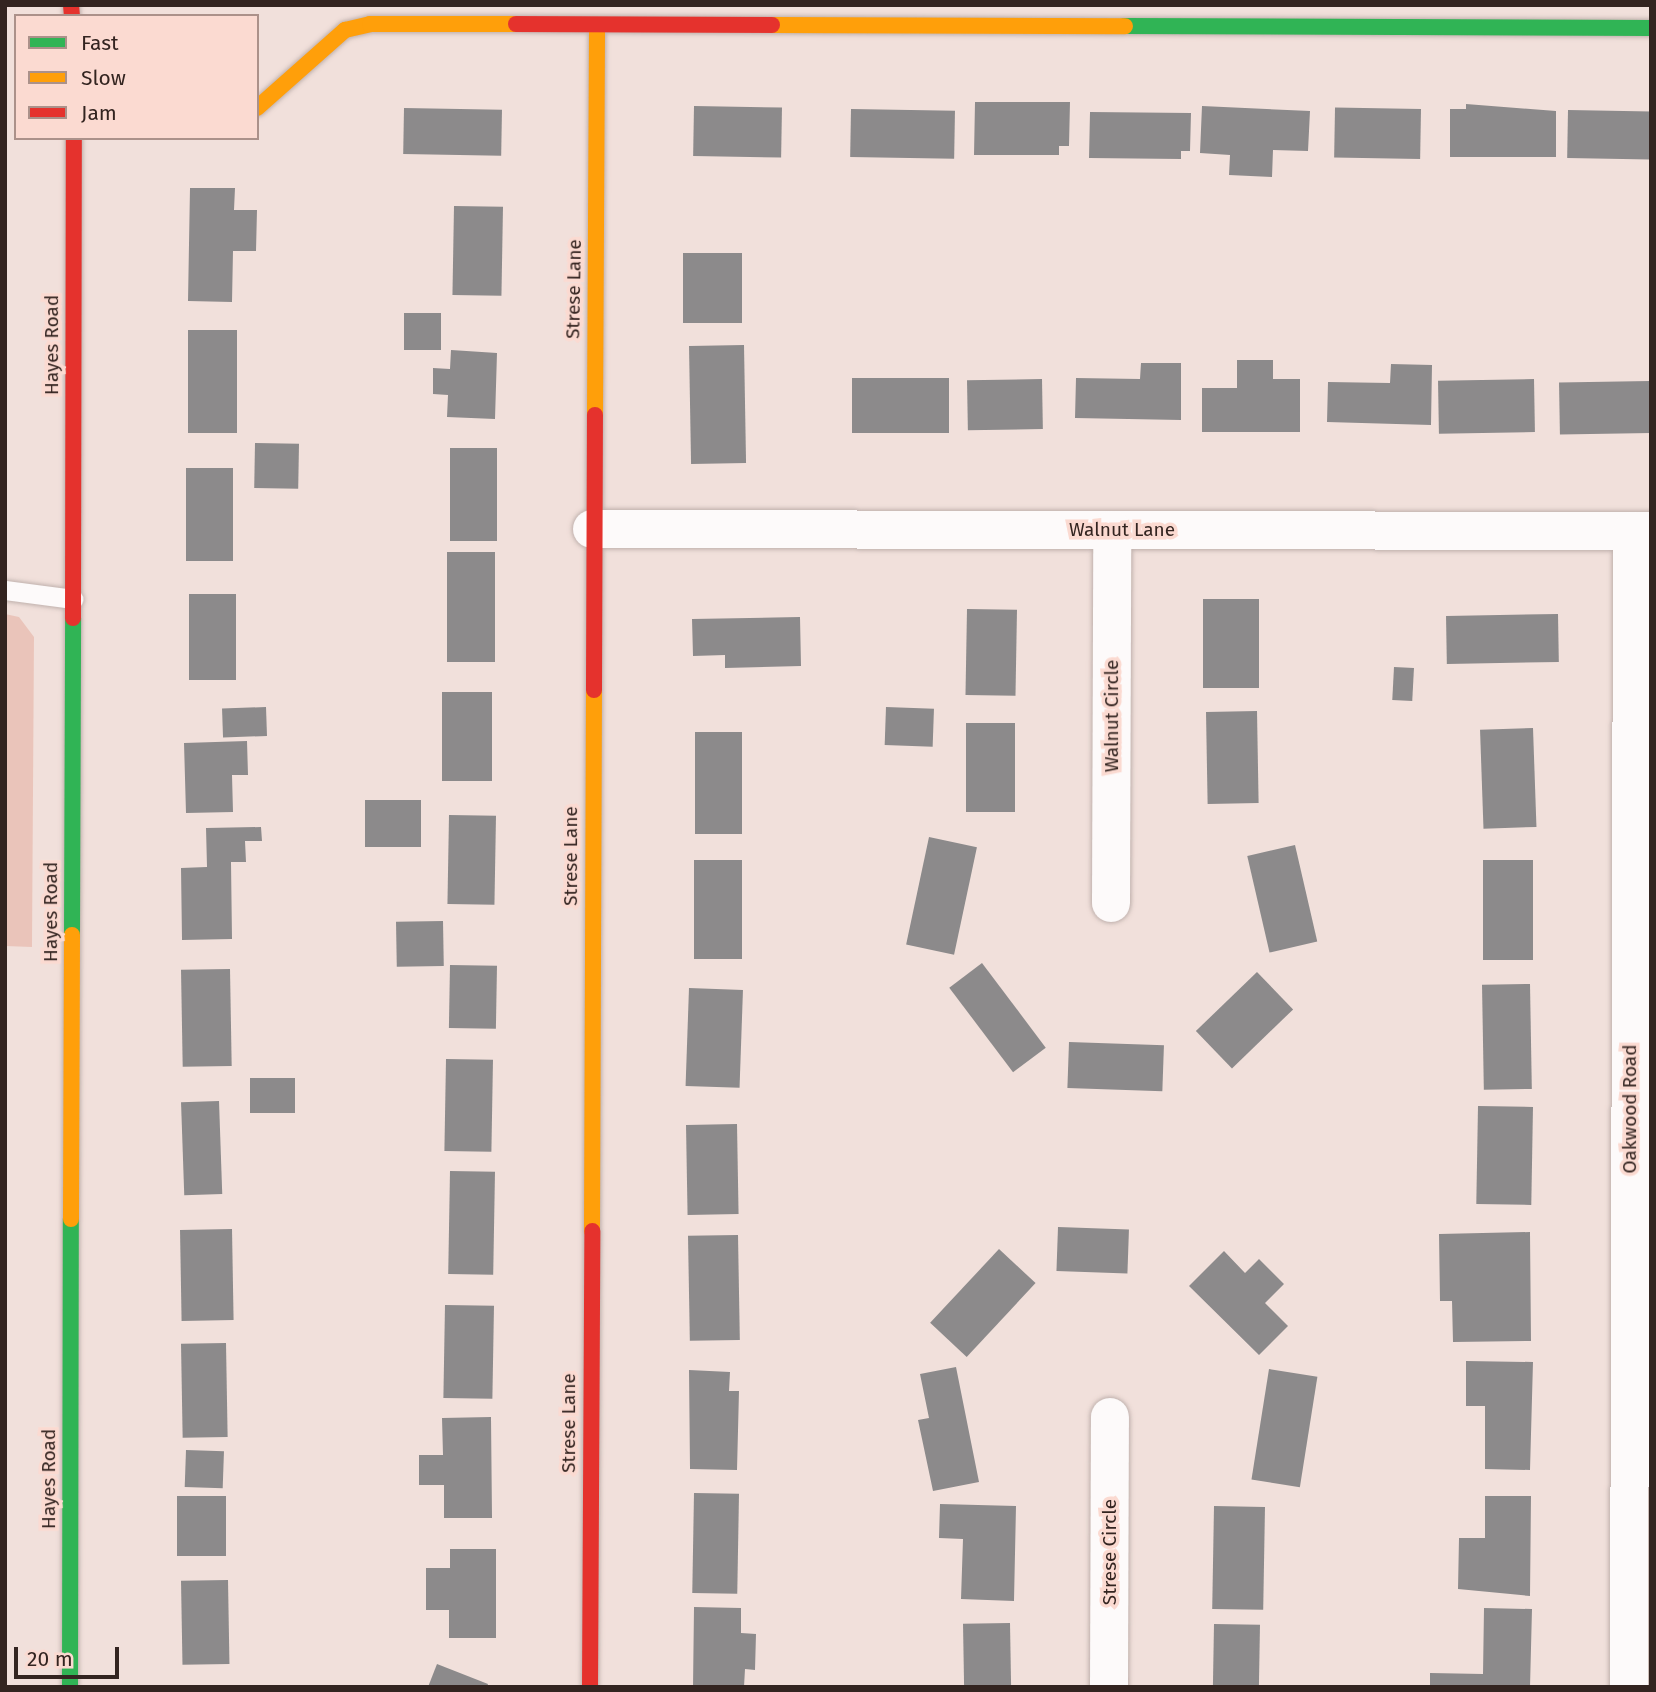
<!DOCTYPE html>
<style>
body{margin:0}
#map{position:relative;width:1656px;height:1692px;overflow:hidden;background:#f1e0db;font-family:"Fira Sans",sans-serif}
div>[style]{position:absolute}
.green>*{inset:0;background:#eac4ba}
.building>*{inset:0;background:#8c8a8b;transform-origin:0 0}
.roads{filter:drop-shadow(0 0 2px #c0b1ad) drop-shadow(0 0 2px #c0b1ad)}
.lane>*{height:19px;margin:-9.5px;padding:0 9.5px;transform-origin:9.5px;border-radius:9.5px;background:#fdfafa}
.street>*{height:38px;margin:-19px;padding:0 19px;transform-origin:19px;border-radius:19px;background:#fdfafa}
.fast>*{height:16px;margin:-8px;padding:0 8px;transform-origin:8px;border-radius:8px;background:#30b455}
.slow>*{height:16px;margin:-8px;padding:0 8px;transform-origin:8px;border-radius:8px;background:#ff9f0a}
.jam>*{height:16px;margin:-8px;padding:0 8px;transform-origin:8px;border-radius:8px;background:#e5322d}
span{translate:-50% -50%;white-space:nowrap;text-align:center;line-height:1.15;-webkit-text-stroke:7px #fbdad1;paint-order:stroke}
.street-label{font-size:19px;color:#332420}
.frame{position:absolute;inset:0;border:7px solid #332420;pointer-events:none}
.legend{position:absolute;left:14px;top:14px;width:245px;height:126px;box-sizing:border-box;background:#fbdad1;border:2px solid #ab918a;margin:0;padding:9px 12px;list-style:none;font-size:21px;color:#332420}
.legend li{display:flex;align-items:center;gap:14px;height:35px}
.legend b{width:35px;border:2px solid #ab918a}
.scale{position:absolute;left:14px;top:1647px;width:105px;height:32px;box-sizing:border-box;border:4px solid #332420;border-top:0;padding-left:9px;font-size:21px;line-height:24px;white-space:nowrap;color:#332420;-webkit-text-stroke:5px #fbdad1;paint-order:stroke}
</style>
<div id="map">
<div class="green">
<i style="clip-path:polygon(5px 614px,19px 617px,34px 637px,32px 947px,5px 946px)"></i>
</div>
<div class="building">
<i style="clip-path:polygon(975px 102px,1070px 102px,1069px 146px,1059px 146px,1059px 155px,974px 155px)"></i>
<i style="clip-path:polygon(1466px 104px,1556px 111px,1556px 157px,1450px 157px,1450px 109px,1466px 109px)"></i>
<i style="left:694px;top:106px;width:88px;height:50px;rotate:1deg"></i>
<i style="clip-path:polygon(1202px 106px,1310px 111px,1308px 151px,1273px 150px,1272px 177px,1229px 175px,1230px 155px,1200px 153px)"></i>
<i style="left:404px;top:108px;width:98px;height:46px;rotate:1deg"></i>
<i style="left:851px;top:109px;width:104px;height:48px;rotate:1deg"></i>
<i style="left:1421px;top:109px;width:50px;height:86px;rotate:91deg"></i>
<i style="left:1568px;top:110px;width:83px;height:48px;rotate:1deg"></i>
<i style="clip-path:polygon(1090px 112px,1191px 113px,1190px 151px,1181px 151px,1181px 159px,1089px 158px)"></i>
<i style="clip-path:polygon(190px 188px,235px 188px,234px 210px,257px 210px,256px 251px,233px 251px,232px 302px,188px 301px)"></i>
<i style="left:454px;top:206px;width:49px;height:89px;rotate:1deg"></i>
<i style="left:683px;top:253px;width:59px;height:70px"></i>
<i style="left:404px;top:313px;width:37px;height:37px"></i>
<i style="left:188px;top:330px;width:49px;height:103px"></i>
<i style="left:744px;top:345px;width:118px;height:55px;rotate:89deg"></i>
<i style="clip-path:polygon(451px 350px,497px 353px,495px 419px,447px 417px,448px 395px,433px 394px,433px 368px,450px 369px)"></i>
<i style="clip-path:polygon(1237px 360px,1273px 360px,1273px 379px,1300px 379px,1300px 432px,1202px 432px,1202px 388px,1237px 388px)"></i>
<i style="clip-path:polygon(1141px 363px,1181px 363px,1181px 420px,1075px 418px,1076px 378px,1140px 379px)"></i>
<i style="clip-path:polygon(1391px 364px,1432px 365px,1431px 425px,1327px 422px,1328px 382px,1390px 383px)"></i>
<i style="left:852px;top:378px;width:97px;height:55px"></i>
<i style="left:1042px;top:379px;width:50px;height:75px;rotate:89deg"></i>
<i style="left:1534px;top:379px;width:53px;height:96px;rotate:89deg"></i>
<i style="left:1650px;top:381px;width:52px;height:91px;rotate:89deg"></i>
<i style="left:255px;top:443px;width:44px;height:45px;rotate:1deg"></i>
<i style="left:450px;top:448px;width:47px;height:93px"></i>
<i style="left:186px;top:468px;width:47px;height:93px"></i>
<i style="left:447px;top:552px;width:48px;height:110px"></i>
<i style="left:189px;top:594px;width:47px;height:86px"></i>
<i style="left:1203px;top:599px;width:56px;height:89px"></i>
<i style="left:967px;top:609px;width:50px;height:86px;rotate:1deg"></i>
<i style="left:1558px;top:614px;width:48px;height:112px;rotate:89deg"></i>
<i style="clip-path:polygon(800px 617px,801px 666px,725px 668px,725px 655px,693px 656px,692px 619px)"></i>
<i style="left:1394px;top:667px;width:20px;height:33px;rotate:3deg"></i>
<i style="left:442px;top:692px;width:50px;height:89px"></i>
<i style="left:266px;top:707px;width:29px;height:44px;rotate:88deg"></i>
<i style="left:886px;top:707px;width:48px;height:38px;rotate:2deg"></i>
<i style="left:1257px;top:711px;width:92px;height:51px;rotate:89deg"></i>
<i style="left:966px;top:723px;width:49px;height:89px"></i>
<i style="left:1533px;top:728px;width:99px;height:53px;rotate:88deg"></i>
<i style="left:695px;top:732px;width:47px;height:102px"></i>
<i style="clip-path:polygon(247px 741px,248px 775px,232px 775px,233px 812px,186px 813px,184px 743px)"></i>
<i style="left:421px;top:800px;width:47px;height:56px;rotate:90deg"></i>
<i style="left:449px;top:815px;width:47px;height:89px;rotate:1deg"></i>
<i style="clip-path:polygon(261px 827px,262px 841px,245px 841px,246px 862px,231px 862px,232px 939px,182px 940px,181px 868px,207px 867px,206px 828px)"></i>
<i style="left:929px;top:837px;width:49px;height:110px;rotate:12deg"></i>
<i style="left:1295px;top:845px;width:99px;height:49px;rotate:77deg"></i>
<i style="left:694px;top:860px;width:48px;height:99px"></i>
<i style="left:1483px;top:860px;width:50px;height:100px"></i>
<i style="left:443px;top:921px;width:45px;height:47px;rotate:89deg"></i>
<i style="left:982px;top:963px;width:106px;height:41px;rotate:53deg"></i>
<i style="left:450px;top:965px;width:47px;height:63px;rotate:1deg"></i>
<i style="left:230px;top:969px;width:97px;height:49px;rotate:89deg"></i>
<i style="left:1257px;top:972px;width:52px;height:85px;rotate:46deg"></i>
<i style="left:1530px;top:984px;width:105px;height:48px;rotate:89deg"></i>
<i style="left:689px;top:988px;width:54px;height:98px;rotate:2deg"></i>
<i style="left:1069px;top:1042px;width:95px;height:46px;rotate:2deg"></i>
<i style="left:446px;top:1059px;width:47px;height:92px;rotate:1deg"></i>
<i style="left:295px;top:1078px;width:35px;height:45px;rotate:90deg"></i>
<i style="left:219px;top:1101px;width:93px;height:38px;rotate:88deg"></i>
<i style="left:1478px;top:1106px;width:55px;height:98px;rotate:1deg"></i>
<i style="left:737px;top:1124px;width:90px;height:51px;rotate:89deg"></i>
<i style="left:450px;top:1171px;width:45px;height:103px;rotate:1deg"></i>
<i style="left:1058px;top:1227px;width:71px;height:44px;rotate:2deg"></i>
<i style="left:232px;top:1229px;width:91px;height:52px;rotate:89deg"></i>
<i style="clip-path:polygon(1530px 1232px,1531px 1341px,1453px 1342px,1452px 1301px,1440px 1301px,1439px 1234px)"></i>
<i style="left:738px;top:1235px;width:105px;height:50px;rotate:89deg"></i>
<i style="left:999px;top:1249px;width:50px;height:101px;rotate:43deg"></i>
<i style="clip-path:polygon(1224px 1251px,1245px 1273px,1259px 1259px,1284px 1284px,1265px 1303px,1288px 1326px,1259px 1355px,1189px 1286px)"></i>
<i style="left:445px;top:1305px;width:49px;height:93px;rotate:1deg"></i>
<i style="left:226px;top:1343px;width:94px;height:45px;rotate:89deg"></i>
<i style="clip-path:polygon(1466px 1361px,1533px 1362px,1530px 1470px,1485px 1469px,1485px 1406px,1466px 1406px)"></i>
<i style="clip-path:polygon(956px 1367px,979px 1482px,933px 1491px,918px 1420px,929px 1418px,920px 1374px)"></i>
<i style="left:1269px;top:1369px;width:49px;height:112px;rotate:9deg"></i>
<i style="clip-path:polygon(689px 1370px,730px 1372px,729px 1391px,739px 1391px,737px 1470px,690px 1469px)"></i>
<i style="clip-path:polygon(491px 1417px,492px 1518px,444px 1518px,444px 1485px,419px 1485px,419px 1455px,443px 1455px,442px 1418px)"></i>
<i style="left:186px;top:1450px;width:38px;height:37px;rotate:2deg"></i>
<i style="left:694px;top:1493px;width:45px;height:100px;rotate:1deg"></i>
<i style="left:177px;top:1496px;width:49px;height:60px"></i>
<i style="clip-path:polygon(1485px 1496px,1531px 1496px,1530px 1596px,1458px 1589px,1459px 1538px,1485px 1538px)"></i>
<i style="clip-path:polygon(940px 1504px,1016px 1506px,1014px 1601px,961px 1599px,963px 1539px,939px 1538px)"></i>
<i style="left:1214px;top:1506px;width:51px;height:103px;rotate:1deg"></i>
<i style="clip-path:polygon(450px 1549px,496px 1549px,496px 1638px,449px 1638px,449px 1610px,426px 1610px,426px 1568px,450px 1568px)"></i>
<i style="left:228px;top:1580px;width:84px;height:47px;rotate:89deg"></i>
<i style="clip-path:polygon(694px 1607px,741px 1608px,741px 1633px,756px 1634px,755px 1670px,745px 1669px,744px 1687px,693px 1687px)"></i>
<i style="clip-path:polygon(1484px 1608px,1532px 1609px,1530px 1687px,1430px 1687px,1430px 1673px,1483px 1674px)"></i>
<i style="left:1010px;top:1623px;width:64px;height:47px;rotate:89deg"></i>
<i style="left:1214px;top:1624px;width:46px;height:63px;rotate:1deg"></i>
<i style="clip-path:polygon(437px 1664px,488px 1684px,487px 1687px,428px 1687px)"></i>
</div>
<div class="roads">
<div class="lane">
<i style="left:5px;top:590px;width:69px;rotate:7.5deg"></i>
</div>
<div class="street">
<i style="left:592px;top:529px;width:1059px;rotate:0.11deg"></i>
<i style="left:1111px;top:903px;width:373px;rotate:-89.8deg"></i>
<i style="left:1109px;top:1687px;width:270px;rotate:-89.8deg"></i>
<i style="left:1629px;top:1687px;width:1156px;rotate:-89.85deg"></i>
</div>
<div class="fast">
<i style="left:1125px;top:26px;width:526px;rotate:0.22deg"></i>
<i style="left:72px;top:935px;width:317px;rotate:-89.8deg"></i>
<i style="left:70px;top:1687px;width:468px;rotate:-89.9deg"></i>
</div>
<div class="slow">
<i style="left:772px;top:25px;width:353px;rotate:0.2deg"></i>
<i style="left:257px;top:108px;width:118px;rotate:-41.6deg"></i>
<i style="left:345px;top:30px;width:26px;rotate:-13deg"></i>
<i style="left:370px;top:24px;width:146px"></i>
<i style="left:595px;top:415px;width:389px;rotate:-89.7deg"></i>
<i style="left:71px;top:1219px;width:284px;rotate:-89.8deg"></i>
<i style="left:592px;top:1231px;width:541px;rotate:-89.79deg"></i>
</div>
<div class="jam">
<i style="left:71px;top:5px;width:11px;rotate:85deg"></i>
<i style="left:516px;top:24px;width:256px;rotate:0.2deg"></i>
<i style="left:73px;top:618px;width:480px;rotate:-89.9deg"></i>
<i style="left:594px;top:690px;width:275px;rotate:-89.8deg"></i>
<i style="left:590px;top:1687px;width:456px;rotate:-89.7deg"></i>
</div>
</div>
<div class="street-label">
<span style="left:574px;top:289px;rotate:-89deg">Strese Lane</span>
<span style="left:52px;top:345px;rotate:-90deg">Hayes Road</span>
<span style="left:1122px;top:530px">Walnut Lane</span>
<span style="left:1112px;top:716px;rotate:-90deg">Walnut Circle</span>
<span style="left:571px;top:856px;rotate:-90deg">Strese Lane</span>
<span style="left:51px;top:912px;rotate:-90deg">Hayes Road</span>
<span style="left:1630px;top:1109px;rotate:-90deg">Oakwood Road</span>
<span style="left:569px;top:1423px;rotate:-90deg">Strese Lane</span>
<span style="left:49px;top:1479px;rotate:-90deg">Hayes Road</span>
<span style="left:1110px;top:1552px;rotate:-90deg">Strese Circle</span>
</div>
<div class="frame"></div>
<ul class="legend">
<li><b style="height:9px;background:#30b455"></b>Fast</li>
<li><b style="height:9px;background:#ff9f0a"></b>Slow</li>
<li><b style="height:9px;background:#e5322d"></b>Jam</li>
</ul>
<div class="scale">20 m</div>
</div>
